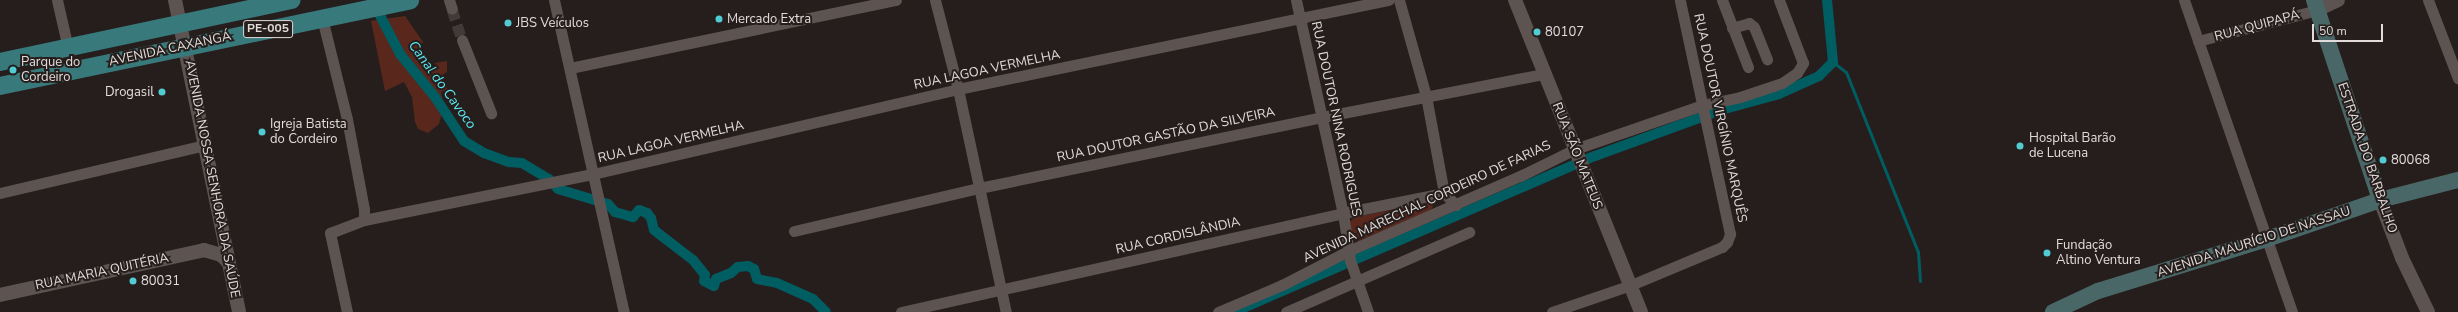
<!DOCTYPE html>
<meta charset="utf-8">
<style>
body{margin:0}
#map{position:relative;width:2458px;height:312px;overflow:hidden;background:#261e1c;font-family:"Nunito Sans",sans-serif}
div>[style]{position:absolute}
.green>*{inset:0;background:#5a271d}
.stream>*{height:3px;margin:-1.5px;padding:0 1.5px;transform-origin:1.5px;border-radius:1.5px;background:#005d62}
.canal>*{height:10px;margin:-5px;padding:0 5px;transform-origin:5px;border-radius:5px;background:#005d62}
.minor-tunnel>*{height:11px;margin-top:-5.5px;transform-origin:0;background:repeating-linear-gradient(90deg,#423a38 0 11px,transparent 0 16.5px)}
.minor>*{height:11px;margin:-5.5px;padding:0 5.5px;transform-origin:5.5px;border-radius:5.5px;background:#5d5452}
.tertiary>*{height:14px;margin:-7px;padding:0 7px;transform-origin:7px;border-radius:7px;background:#5d5452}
.secondary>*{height:16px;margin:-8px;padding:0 8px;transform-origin:8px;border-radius:8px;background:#4a6767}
.primary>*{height:18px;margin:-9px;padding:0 9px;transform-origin:9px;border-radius:9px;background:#38797c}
.dots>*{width:11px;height:11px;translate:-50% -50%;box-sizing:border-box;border:2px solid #261e1c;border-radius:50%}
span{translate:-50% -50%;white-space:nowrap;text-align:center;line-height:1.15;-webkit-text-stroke:4px #261e1c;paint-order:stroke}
.shield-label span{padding:1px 3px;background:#261e1c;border:1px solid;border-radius:3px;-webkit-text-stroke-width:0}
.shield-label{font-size:12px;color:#e1dbda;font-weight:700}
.poi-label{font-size:13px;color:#e1dbda}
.left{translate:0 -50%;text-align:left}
.right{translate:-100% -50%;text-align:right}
.street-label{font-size:13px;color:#e1dbda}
.water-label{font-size:14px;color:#57eaf2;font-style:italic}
.scale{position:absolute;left:2312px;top:24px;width:71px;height:18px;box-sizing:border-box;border:2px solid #e1dbda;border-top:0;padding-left:5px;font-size:12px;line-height:14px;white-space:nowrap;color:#e1dbda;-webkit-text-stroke:3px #261e1c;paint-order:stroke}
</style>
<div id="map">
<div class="green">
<i style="clip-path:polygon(405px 16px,423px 42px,417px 54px,427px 68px,435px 70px,435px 63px,447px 61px,447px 72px,438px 78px,448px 89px,441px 92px,444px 106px,439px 124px,428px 133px,418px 129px,415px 122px,412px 97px,404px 82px,385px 91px,371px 21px)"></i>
<i style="clip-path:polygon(1430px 203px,1433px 206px,1431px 210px,1358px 241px,1352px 237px,1349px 223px,1355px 217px)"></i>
</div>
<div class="stream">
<i style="left:1833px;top:62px;width:16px;rotate:38deg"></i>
<i style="left:1846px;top:72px;width:194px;rotate:68.2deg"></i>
<i style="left:1918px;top:252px;width:29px;rotate:86deg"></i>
</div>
<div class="canal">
<i style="left:374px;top:4px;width:56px;rotate:62.5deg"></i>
<i style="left:400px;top:54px;width:55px;rotate:50.9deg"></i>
<i style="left:435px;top:97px;width:53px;rotate:56.6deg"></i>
<i style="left:464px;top:141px;width:23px;rotate:31deg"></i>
<i style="left:484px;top:153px;width:27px;rotate:20deg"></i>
<i style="left:509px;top:162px;width:13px;rotate:4deg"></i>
<i style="left:522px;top:163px;width:31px;rotate:31deg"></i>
<i style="left:549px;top:179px;width:13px;rotate:48deg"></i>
<i style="left:558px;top:189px;width:52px;rotate:16.7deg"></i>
<i style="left:608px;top:204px;width:11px;rotate:49deg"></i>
<i style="left:615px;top:212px;width:19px;rotate:16deg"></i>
<i style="left:633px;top:217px;width:9px;rotate:-49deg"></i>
<i style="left:639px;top:210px;width:9px;rotate:21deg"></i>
<i style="left:647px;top:213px;width:6px;rotate:51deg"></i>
<i style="left:651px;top:218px;width:12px;rotate:76deg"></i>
<i style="left:654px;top:230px;width:49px;rotate:37.6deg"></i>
<i style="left:693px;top:260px;width:19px;rotate:51deg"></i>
<i style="left:705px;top:275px;width:6px;rotate:99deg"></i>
<i style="left:704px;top:281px;width:11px;rotate:27deg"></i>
<i style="left:714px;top:286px;width:7px;rotate:-74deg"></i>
<i style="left:716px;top:279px;width:16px;rotate:-22deg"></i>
<i style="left:731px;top:273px;width:9px;rotate:-41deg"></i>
<i style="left:738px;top:267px;width:10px;rotate:-6deg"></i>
<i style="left:748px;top:266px;width:7px;rotate:27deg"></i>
<i style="left:754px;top:269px;width:10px;rotate:73deg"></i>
<i style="left:757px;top:279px;width:20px;rotate:11deg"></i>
<i style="left:777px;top:283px;width:39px;rotate:24deg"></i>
<i style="left:813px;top:299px;width:18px;rotate:45deg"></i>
<i style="left:1234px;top:312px;width:393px;rotate:-23.4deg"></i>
<i style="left:1595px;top:156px;width:134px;rotate:-20.1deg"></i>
<i style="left:1721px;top:110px;width:60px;rotate:-15.4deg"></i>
<i style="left:1779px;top:94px;width:44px;rotate:-24.2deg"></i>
<i style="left:1819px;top:76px;width:20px;rotate:-45deg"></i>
<i style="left:1833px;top:62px;width:62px;rotate:-95.5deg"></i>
</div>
<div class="minor-tunnel">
<i style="left:452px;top:9px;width:33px;rotate:72deg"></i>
</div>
<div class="minor">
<i style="left:57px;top:0;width:49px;rotate:77.1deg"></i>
<i style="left:449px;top:0;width:9px;rotate:72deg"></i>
<i style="left:554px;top:0;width:320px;rotate:77.4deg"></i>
<i style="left:935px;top:0;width:92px;rotate:75.5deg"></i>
<i style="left:958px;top:89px;width:228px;rotate:77.9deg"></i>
<i style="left:1296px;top:0;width:218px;rotate:77.6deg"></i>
<i style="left:1343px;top:213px;width:48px;rotate:81.5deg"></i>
<i style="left:1350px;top:260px;width:55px;rotate:70.9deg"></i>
<i style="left:1399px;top:0;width:100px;rotate:74.3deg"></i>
<i style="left:1426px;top:96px;width:99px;rotate:79.5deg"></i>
<i style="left:1722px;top:0;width:72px;rotate:68.8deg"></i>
<i style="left:2184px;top:0;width:330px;rotate:70.9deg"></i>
<i style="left:2428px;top:0;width:84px;rotate:69deg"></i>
<i style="left:322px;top:18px;width:104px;rotate:76.1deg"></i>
<i style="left:347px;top:119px;width:92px;rotate:79.3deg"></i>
<i style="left:364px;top:209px;width:11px;rotate:90deg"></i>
<i style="left:1732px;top:28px;width:18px;rotate:-16deg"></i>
<i style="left:1749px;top:23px;width:6px;rotate:39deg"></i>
<i style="left:1754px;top:27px;width:35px;rotate:68deg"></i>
<i style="left:462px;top:40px;width:79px;rotate:68.3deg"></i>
<i style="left:2198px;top:41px;width:123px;rotate:-14.6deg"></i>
<i style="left:570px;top:68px;width:333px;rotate:-11.8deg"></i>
<i style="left:0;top:193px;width:210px;rotate:-13.2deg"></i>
<i style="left:794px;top:231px;width:190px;rotate:-13.1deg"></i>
<i style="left:979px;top:188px;width:350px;rotate:-11.7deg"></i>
<i style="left:1322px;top:117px;width:226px;rotate:-11deg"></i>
<i style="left:347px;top:312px;width:81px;rotate:-102.1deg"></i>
<i style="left:330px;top:233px;width:36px;rotate:-21deg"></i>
<i style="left:364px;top:220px;width:234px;rotate:-11.4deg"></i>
<i style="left:593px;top:174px;width:375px;rotate:-13.1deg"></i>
<i style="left:958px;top:89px;width:440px;rotate:-11.7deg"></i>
<i style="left:901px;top:312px;width:453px;rotate:-12.6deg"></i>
<i style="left:1343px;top:213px;width:103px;rotate:-11.2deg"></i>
<i style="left:1444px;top:193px;width:17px;rotate:45deg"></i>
<i style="left:1218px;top:312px;width:69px;rotate:-22.9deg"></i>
<i style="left:1282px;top:285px;width:74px;rotate:-27.3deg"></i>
<i style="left:1348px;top:251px;width:188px;rotate:-23.6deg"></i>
<i style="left:1520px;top:176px;width:61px;rotate:-26.1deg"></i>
<i style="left:1575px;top:149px;width:135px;rotate:-19deg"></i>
<i style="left:1703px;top:105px;width:38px;rotate:-12deg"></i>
<i style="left:1740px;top:97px;width:44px;rotate:-18.4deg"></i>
<i style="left:1782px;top:83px;width:18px;rotate:-34deg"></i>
<i style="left:1797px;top:73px;width:12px;rotate:-59deg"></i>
<i style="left:1803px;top:63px;width:67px;rotate:-110.9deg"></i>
<i style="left:1286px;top:312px;width:200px;rotate:-23.6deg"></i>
<i style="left:1552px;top:312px;width:83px;rotate:-18.9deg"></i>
<i style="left:1631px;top:285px;width:99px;rotate:-22.7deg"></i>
<i style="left:1722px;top:247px;width:7px;rotate:-45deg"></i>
<i style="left:1727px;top:242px;width:9px;rotate:-69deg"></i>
<i style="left:1730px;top:234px;width:239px;rotate:-102.1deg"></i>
</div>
<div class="tertiary">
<i style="left:175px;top:0;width:318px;rotate:78.4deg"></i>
<i style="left:1515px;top:0;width:336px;rotate:68deg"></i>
<i style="left:2317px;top:10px;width:23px;rotate:-25deg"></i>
<i style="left:2380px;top:200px;width:62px;rotate:69.2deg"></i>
<i style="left:2402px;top:258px;width:60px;rotate:64.3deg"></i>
<i style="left:0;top:295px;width:209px;rotate:-12.4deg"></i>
<i style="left:204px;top:250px;width:18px;rotate:16deg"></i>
<i style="left:221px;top:255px;width:8px;rotate:45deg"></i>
</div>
<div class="secondary">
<i style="left:2314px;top:0;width:211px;rotate:71.7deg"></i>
<i style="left:2053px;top:312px;width:50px;rotate:-25deg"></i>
<i style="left:2098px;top:291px;width:177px;rotate:-17.1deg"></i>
<i style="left:2267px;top:239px;width:120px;rotate:-19deg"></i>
<i style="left:2380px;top:200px;width:81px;rotate:-14.4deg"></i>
</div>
<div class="primary">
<i style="left:0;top:62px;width:298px;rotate:-12deg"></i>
<i style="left:0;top:86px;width:419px;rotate:-11.8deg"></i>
</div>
<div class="dots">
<i style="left:719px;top:19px;background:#51ccd3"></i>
<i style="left:508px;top:23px;background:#51ccd3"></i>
<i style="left:1537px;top:32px;background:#51ccd3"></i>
<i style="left:13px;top:70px;background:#51ccd3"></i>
<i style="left:162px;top:92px;background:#51ccd3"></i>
<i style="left:262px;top:132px;background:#51ccd3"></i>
<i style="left:2020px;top:146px;background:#51ccd3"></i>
<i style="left:2383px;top:160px;background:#51ccd3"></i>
<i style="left:2047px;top:253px;background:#51ccd3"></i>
<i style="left:133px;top:281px;background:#51ccd3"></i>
</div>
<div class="shield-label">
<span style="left:268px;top:29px">PE-005</span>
</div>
<div class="poi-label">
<span class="left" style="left:727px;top:19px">Mercado Extra</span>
<span class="left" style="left:516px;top:23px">JBS Veículos</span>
<span class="left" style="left:1545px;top:32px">80107</span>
<span class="left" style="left:21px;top:70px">Parque do<br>Cordeiro</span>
<span class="right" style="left:154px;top:92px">Drogasil</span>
<span class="left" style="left:270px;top:132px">Igreja Batista<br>do Cordeiro</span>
<span class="left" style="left:2029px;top:146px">Hospital Barão<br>de Lucena</span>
<span class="left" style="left:2391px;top:160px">80068</span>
<span class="left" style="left:2056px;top:253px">Fundação<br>Altino Ventura</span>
<span class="left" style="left:141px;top:281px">80031</span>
</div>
<div class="street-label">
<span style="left:2257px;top:26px;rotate:-15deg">RUA QUIPAPÁ</span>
<span style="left:170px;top:49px;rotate:-12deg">AVENIDA CAXANGÁ</span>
<span style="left:987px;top:70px;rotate:-12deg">RUA LAGOA VERMELHA</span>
<span style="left:1720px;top:118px;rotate:78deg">RUA DOUTOR VIRGÍNIO MARQUÊS</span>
<span style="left:1336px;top:119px;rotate:78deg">RUA DOUTOR NINA RODRIGUES</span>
<span style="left:1166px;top:135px;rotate:-12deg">RUA DOUTOR GASTÃO DA SILVEIRA</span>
<span style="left:671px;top:142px;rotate:-13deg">RUA LAGOA VERMELHA</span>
<span style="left:1577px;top:156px;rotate:68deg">RUA SÃO MATEUS</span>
<span style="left:2367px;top:158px;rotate:71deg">ESTRADA DO BARBALHO</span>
<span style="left:212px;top:179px;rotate:79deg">AVENIDA NOSSA SENHORA DA SAÚDE</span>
<span style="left:1427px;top:202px;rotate:-25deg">AVENIDA MARECHAL CORDEIRO DE FARIAS</span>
<span style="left:1178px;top:236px;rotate:-13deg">RUA CORDISLÂNDIA</span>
<span style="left:2254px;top:242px;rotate:-18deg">AVENIDA MAURÍCIO DE NASSAU</span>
<span style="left:102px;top:272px;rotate:-12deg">RUA MARIA QUITÉRIA</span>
</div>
<div class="water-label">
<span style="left:442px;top:85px;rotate:54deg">Canal do Cavoco</span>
</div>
<div class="scale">50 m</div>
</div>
